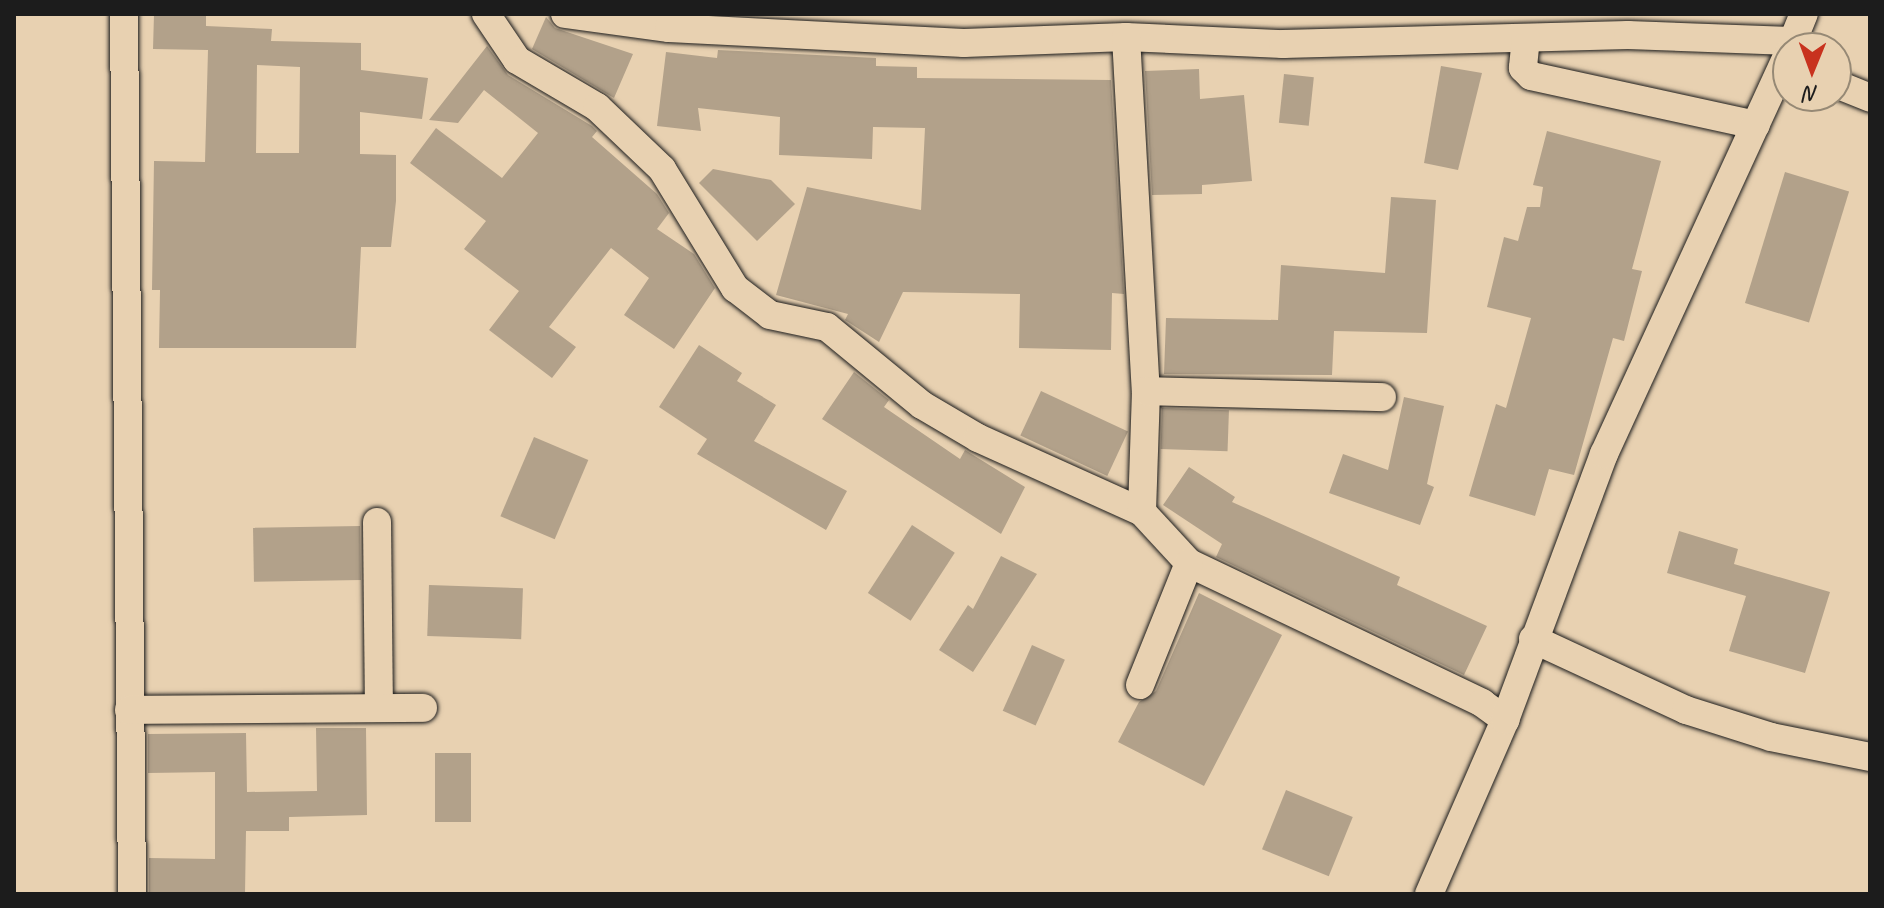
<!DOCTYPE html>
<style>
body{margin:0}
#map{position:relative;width:1884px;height:908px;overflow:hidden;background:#e8d1b1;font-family:Caveat,sans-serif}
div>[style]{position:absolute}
.building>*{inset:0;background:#b2a18a;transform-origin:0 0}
.roads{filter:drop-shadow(0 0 2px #1c1c1c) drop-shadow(0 0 2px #1c1c1c)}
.minor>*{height:28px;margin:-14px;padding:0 14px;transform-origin:14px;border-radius:14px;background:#e8d1b1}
span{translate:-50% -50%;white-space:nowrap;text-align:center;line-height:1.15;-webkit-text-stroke:6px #e8d1b1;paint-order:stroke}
.frame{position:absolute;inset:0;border:16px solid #1c1c1c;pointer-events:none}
.north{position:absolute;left:1772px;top:32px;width:80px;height:80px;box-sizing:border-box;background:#e8d1b1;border:2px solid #968975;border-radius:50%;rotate:181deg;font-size:22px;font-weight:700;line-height:32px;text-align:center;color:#1c1c1c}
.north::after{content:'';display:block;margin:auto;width:28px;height:36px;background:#c8321e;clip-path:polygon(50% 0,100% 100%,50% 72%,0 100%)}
</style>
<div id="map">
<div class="building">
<i style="clip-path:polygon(evenodd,154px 14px,206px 14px,206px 26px,272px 29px,271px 41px,361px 43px,361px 70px,428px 78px,422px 119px,360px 112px,360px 154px,396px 155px,396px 201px,391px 247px,361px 247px,356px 348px,159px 348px,160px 290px,152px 290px,154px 161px,205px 162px,208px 50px,153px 49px,154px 14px,257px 65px,300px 67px,299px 153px,256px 153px,257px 65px)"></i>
<i style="clip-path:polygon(546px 17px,555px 28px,633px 54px,614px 98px,532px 49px)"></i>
<i style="clip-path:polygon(487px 46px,508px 75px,592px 126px,597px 131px,592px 137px,657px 194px,669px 213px,657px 229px,694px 254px,715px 288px,674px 349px,624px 315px,649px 278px,611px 248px,549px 327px,576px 347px,552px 378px,489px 330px,519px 291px,464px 249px,486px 221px,410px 163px,436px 128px,502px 178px,538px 133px,484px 90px,458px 123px,429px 120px)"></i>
<i style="clip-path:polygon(718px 50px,876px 58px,876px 66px,917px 67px,917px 78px,1111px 80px,1124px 294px,1112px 293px,1111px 350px,1019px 348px,1020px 294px,903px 292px,879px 342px,845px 320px,848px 314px,776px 295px,807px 187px,921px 210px,925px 128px,873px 127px,872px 159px,779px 155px,780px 117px,698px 108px,701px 131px,657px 126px,666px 52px,717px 58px)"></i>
<i style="clip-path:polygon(1441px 66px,1482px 73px,1458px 170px,1424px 163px)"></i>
<i style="clip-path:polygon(1199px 69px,1200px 99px,1244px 95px,1252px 181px,1202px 185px,1202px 194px,1152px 195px,1145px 71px)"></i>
<i style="left:1284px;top:74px;width:30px;height:49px;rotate:6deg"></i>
<i style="clip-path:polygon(1547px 131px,1661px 161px,1632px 269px,1642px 271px,1624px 341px,1613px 338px,1574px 475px,1549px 469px,1535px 516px,1469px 496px,1496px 404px,1506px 408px,1531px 318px,1487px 307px,1504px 237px,1518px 241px,1527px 207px,1540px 207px,1543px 187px,1533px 185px)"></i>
<i style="clip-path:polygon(713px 169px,771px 180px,795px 204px,757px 241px,699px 183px)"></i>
<i style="left:1785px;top:172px;width:67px;height:137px;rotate:17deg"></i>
<i style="clip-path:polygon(1391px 197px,1436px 200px,1427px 333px,1334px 331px,1332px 375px,1164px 374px,1166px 318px,1278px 320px,1281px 265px,1385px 273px)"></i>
<i style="clip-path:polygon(699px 345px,742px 373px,737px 381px,776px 405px,754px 441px,847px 491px,826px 530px,697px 454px,707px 439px,659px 407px)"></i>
<i style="clip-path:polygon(854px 372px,889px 400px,884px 407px,960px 459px,965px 450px,1025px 487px,1001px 534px,822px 419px)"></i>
<i style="left:1041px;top:391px;width:96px;height:49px;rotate:25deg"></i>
<i style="clip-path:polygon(1404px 397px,1444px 406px,1427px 484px,1434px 487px,1420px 525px,1329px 493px,1343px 454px,1388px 470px)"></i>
<i style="left:1162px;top:408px;width:67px;height:41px;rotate:2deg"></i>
<i style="left:534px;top:437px;width:59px;height:86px;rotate:23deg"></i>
<i style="clip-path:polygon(1189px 467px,1235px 497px,1232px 502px,1400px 577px,1397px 585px,1487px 626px,1464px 675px,1216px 557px,1222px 544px,1163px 505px)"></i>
<i style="left:912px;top:525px;width:51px;height:81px;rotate:33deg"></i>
<i style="left:360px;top:526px;width:54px;height:107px;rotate:89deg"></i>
<i style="clip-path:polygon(1679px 531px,1738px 549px,1734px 564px,1830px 592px,1805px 673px,1729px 651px,1746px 596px,1667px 573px)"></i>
<i style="clip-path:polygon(1001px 556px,1037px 574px,973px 672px,939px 650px,968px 605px,973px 609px)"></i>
<i style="left:429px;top:585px;width:94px;height:51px;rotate:2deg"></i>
<i style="clip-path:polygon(1199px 593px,1282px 635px,1204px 786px,1118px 742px,1139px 702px,1156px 691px)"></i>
<i style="left:1032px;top:645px;width:36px;height:72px;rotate:24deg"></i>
<i style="clip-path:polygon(316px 728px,366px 728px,367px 815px,289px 817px,289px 831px,246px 831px,245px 894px,149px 894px,149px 858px,215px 859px,215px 772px,148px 773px,148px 734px,246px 733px,247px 792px,317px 791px)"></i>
<i style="left:435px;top:753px;width:36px;height:69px"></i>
<i style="left:1286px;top:790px;width:72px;height:64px;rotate:22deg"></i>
</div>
<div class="roads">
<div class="minor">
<i style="left:124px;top:14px;width:880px;rotate:89.48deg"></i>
<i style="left:486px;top:14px;width:55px;rotate:56deg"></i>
<i style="left:517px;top:60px;width:93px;rotate:30.4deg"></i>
<i style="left:597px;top:107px;width:90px;rotate:43.6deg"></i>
<i style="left:662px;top:169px;width:140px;rotate:58.5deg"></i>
<i style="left:735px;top:288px;width:44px;rotate:37.6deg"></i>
<i style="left:770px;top:315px;width:58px;rotate:11.9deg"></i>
<i style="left:827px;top:327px;width:123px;rotate:39.4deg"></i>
<i style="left:922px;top:405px;width:65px;rotate:30.5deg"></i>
<i style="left:978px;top:438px;width:180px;rotate:24.3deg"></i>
<i style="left:1142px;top:512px;width:69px;rotate:47.3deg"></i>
<i style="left:1189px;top:563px;width:325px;rotate:25.5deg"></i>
<i style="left:1482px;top:703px;width:29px;rotate:36deg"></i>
<i style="left:565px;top:14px;width:105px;rotate:7.7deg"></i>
<i style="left:669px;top:28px;width:295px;rotate:2.9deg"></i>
<i style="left:964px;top:43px;width:162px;rotate:-2.1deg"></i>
<i style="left:1126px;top:37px;width:157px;rotate:2.6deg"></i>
<i style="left:1283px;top:44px;width:345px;rotate:-1.5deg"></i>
<i style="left:1628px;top:35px;width:163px;rotate:2.1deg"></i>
<i style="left:1126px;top:37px;width:355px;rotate:86.8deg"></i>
<i style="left:1146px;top:391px;width:121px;rotate:91.9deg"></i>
<i style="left:1526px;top:38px;width:30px;rotate:96deg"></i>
<i style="left:1523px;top:68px;width:11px;rotate:45deg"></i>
<i style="left:1531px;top:76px;width:230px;rotate:12.3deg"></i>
<i style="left:1790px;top:48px;width:37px;rotate:-68deg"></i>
<i style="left:1836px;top:84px;width:37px;rotate:22deg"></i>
<i style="left:1146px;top:391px;width:236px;rotate:1.5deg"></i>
<i style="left:377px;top:522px;width:184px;rotate:89.4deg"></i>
<i style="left:1533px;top:639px;width:169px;rotate:24.9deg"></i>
<i style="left:1686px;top:710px;width:89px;rotate:17.6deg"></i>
<i style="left:1771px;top:737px;width:101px;rotate:11.4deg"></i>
<i style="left:1140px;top:685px;width:131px;rotate:-68.1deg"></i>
<i style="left:129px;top:710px;width:294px;rotate:-0.4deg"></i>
<i style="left:1429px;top:894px;width:190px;rotate:-66.4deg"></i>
<i style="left:1505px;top:720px;width:284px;rotate:-69.6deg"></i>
<i style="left:1604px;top:454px;width:440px;rotate:-65.3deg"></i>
</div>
</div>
<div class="frame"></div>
<div class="north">N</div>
</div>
